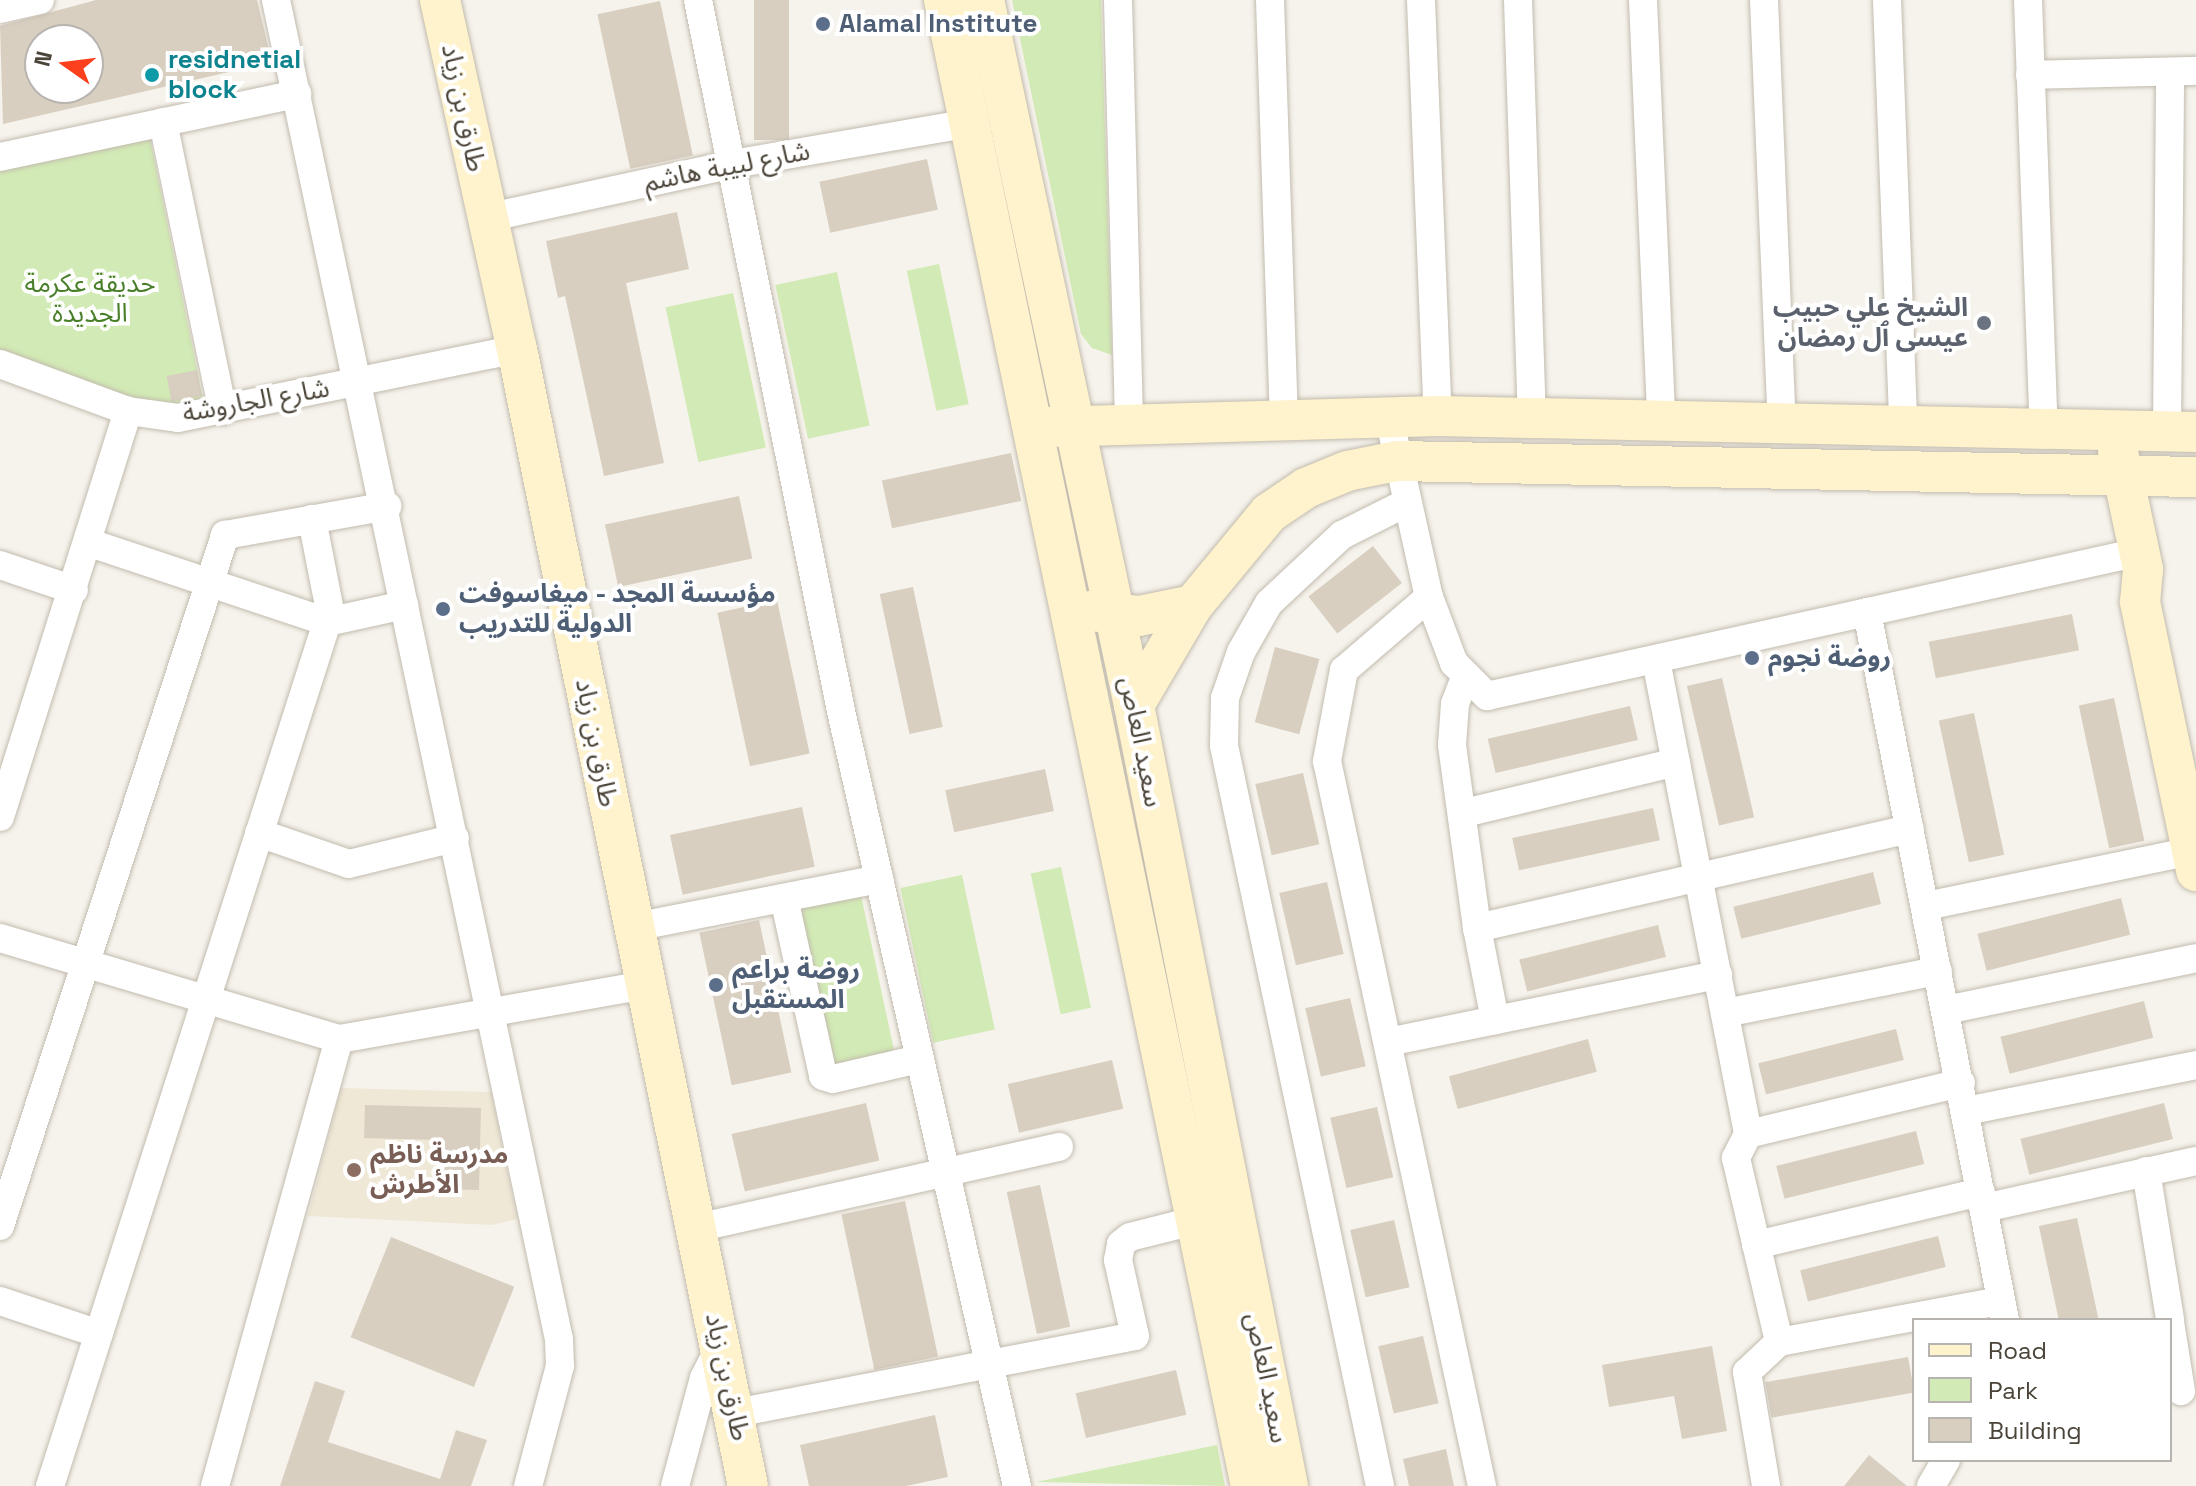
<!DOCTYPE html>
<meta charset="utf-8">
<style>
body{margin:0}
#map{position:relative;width:2196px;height:1486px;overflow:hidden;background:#f6f3ec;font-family:"Space Grotesk","Noto Sans Arabic",sans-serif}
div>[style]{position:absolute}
.education>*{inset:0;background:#efe8d6}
.green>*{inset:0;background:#d2eab5;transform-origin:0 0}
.building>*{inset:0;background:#d8cfc1;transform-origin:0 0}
.roads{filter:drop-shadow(0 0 2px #c2bbae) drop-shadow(0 0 2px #c2bbae)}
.street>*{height:28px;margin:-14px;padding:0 14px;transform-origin:14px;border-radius:14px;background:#fff}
.secondary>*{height:40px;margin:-20px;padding:0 20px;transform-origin:20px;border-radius:20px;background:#fff3cd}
.dots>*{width:22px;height:22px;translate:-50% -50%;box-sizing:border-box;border:4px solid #fff;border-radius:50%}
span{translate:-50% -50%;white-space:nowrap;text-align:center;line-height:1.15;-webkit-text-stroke:8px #fff;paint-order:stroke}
.service-label{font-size:26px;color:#4e5e75;font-weight:700}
.left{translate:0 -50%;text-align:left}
.culture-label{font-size:26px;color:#0d838f;font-weight:700}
.street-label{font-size:26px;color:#4b4439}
.park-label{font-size:26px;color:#4a7f2a}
.worship-label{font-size:26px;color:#5b616d;font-weight:700}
.right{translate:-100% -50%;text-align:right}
.education-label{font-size:26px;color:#785e54;font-weight:700}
.legend{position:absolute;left:1912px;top:1318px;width:260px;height:144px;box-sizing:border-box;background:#fff;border:2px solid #b7b4b0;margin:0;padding:10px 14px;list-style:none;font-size:24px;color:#4b4439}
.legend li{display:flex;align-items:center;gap:16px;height:40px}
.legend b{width:40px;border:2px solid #b7b4b0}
.north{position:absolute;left:24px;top:24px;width:80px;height:80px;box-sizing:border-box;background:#fff;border:2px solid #b7b4b0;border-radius:50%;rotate:284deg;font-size:22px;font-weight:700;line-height:32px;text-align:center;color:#4b4439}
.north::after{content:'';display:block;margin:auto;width:28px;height:36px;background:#fc3f1d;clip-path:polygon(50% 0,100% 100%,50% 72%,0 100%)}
</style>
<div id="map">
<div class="education">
<i style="clip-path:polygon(341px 1088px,491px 1092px,517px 1219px,492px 1225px,308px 1216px)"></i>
</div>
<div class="green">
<i style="clip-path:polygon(1012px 0,1101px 0,1112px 355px,1092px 348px,1081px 334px)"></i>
<i style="clip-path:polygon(150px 138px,205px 408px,178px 418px,0 364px,0 169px)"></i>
<i style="left:939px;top:264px;width:143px;height:33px;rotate:78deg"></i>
<i style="left:837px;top:272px;width:157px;height:63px;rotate:78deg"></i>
<i style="left:733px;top:293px;width:158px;height:69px;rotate:78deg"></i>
<i style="left:1061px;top:867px;width:144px;height:31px;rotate:78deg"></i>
<i style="left:962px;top:875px;width:158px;height:63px;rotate:78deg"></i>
<i style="left:861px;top:895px;width:163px;height:63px;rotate:78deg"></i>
<i style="clip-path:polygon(1217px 1445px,1225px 1486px,1036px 1482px)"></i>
</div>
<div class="building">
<i style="clip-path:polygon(evenodd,96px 0,257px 0,272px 62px,3px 124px,0 26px,96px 0,40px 40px,88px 40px,88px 88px,40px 88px,40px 40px)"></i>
<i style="left:754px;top:0;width:35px;height:140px"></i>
<i style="left:660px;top:1px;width:158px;height:64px;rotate:78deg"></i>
<i style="left:927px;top:159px;width:52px;height:110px;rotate:78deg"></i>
<i style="clip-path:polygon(677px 212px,689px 269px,626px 283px,664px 463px,604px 476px,565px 296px,558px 298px,546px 241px)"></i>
<i style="left:197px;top:370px;width:26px;height:31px;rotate:79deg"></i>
<i style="left:1011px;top:453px;width:49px;height:132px;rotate:78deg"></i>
<i style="left:739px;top:496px;width:64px;height:137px;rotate:78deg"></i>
<i style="left:1373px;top:546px;width:47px;height:82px;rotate:52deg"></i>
<i style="left:913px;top:587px;width:143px;height:34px;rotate:78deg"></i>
<i style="left:777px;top:600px;width:157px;height:61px;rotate:78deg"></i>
<i style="left:2072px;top:614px;width:37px;height:146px;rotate:79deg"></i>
<i style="left:1275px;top:647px;width:46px;height:78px;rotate:15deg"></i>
<i style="left:1722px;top:678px;width:143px;height:36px;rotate:77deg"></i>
<i style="left:2114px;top:698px;width:146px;height:36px;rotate:78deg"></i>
<i style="left:1630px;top:706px;width:35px;height:146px;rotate:77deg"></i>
<i style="left:1974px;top:713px;width:145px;height:36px;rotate:78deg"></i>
<i style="left:1045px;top:769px;width:43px;height:102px;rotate:78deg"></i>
<i style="left:1303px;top:773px;width:73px;height:49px;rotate:77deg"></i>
<i style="left:802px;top:807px;width:61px;height:135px;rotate:78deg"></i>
<i style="left:1653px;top:808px;width:33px;height:144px;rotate:78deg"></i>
<i style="left:1873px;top:872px;width:33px;height:144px;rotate:76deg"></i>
<i style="left:1327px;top:882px;width:74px;height:49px;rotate:77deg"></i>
<i style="left:2121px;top:898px;width:38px;height:148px;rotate:76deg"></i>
<i style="left:759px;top:920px;width:156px;height:61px;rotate:78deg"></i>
<i style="left:1658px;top:925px;width:33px;height:143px;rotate:76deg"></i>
<i style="left:1350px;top:998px;width:70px;height:46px;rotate:77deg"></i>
<i style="left:2144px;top:1001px;width:38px;height:148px;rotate:76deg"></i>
<i style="left:1896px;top:1029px;width:32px;height:142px;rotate:76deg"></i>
<i style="left:1588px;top:1039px;width:34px;height:144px;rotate:75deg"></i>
<i style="left:1112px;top:1060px;width:50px;height:107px;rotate:77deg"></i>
<i style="left:866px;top:1103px;width:59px;height:138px;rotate:77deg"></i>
<i style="left:2164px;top:1103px;width:37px;height:148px;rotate:76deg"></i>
<i style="clip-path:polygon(365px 1105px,481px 1108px,479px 1190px,437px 1189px,439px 1140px,364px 1138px)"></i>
<i style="left:1377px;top:1107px;width:72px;height:48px;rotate:77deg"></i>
<i style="left:1916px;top:1131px;width:34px;height:144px;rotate:76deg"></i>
<i style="left:1040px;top:1185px;width:145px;height:34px;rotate:78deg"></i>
<i style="left:905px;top:1201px;width:159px;height:65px;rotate:78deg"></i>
<i style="left:2077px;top:1218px;width:104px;height:39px;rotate:78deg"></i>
<i style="left:1394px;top:1220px;width:69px;height:45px;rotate:77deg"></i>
<i style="left:1938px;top:1236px;width:32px;height:142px;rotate:76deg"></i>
<i style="left:391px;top:1237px;width:133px;height:108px;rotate:22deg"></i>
<i style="left:1423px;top:1336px;width:69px;height:46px;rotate:77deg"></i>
<i style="clip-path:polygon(1712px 1346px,1727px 1431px,1682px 1439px,1674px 1396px,1609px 1407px,1602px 1365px)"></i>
<i style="left:1908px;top:1357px;width:36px;height:145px;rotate:80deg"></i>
<i style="left:1176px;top:1370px;width:46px;height:103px;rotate:77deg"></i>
<i style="clip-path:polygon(315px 1381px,345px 1391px,328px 1442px,440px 1479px,456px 1430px,487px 1440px,471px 1486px,280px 1486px)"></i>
<i style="clip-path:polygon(935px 1415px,948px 1477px,906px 1486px,809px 1486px,800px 1445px)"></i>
<i style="clip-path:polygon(1446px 1449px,1454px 1486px,1409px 1486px,1403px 1459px)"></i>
<i style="clip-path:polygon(1869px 1455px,1907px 1486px,1844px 1486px)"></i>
</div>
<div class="roads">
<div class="street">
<i style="left:276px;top:0;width:1369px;rotate:78.07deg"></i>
<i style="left:559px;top:1339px;width:27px;rotate:88deg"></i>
<i style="left:560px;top:1366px;width:124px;rotate:104.9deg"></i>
<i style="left:698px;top:0;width:725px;rotate:78.63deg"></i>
<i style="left:841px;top:711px;width:795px;rotate:77.21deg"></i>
<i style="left:1118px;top:0;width:423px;rotate:88.5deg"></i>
<i style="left:1270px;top:0;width:420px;rotate:88.1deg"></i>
<i style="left:1421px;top:0;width:416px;rotate:87.7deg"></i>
<i style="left:1518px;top:0;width:417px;rotate:88.1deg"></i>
<i style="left:1643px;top:0;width:419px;rotate:87.5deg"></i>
<i style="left:1764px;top:0;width:423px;rotate:87.6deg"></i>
<i style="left:1887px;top:0;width:426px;rotate:87.8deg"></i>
<i style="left:2028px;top:0;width:430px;rotate:87.9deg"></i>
<i style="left:0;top:9px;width:41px;rotate:-12.7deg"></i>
<i style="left:2030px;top:75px;width:166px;rotate:-1.4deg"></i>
<i style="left:163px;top:122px;width:295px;rotate:78.3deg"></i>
<i style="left:0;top:157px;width:304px;rotate:-12deg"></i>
<i style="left:486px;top:218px;width:253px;rotate:-12.3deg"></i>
<i style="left:733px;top:164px;width:241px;rotate:-9.8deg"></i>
<i style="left:0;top:364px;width:136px;rotate:20.2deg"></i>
<i style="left:128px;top:411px;width:50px;rotate:8deg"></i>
<i style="left:178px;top:418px;width:346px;rotate:-11.5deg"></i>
<i style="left:1389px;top:417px;width:184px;rotate:77.5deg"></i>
<i style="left:1429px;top:597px;width:71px;rotate:69.3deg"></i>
<i style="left:1454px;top:663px;width:47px;rotate:45deg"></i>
<i style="left:1487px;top:696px;width:668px;rotate:-12.45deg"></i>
<i style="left:2167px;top:431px;width:359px;rotate:-89.5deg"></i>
<i style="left:90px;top:543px;width:250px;rotate:18.4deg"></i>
<i style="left:327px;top:622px;width:11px;rotate:-75deg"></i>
<i style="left:330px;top:611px;width:94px;rotate:-101.1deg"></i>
<i style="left:0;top:565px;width:78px;rotate:18.7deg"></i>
<i style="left:1429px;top:597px;width:112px;rotate:139.3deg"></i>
<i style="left:1344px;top:670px;width:93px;rotate:100.6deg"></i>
<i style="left:1327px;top:761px;width:741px;rotate:77.93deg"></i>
<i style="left:1867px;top:612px;width:721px;rotate:78.97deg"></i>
<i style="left:1656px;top:660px;width:483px;rotate:79deg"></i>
<i style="left:1748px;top:1134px;width:27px;rotate:117deg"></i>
<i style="left:1736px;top:1158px;width:189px;rotate:76.8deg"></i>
<i style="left:1779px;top:1342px;width:44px;rotate:136.8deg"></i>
<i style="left:1747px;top:1372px;width:116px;rotate:80.5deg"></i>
<i style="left:1466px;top:675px;width:31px;rotate:111deg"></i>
<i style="left:1455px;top:704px;width:41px;rotate:94.2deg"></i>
<i style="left:1452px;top:745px;width:185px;rotate:82.2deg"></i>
<i style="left:1477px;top:928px;width:444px;rotate:-12.9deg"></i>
<i style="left:1464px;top:813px;width:218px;rotate:-13.5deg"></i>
<i style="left:0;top:817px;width:426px;rotate:-72.5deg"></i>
<i style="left:259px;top:833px;width:95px;rotate:19deg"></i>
<i style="left:349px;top:864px;width:109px;rotate:-13.8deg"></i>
<i style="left:784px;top:898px;width:182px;rotate:77.6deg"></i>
<i style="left:823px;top:1076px;width:10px;rotate:17deg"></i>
<i style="left:833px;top:1079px;width:88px;rotate:-13.1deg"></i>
<i style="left:1926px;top:906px;width:272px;rotate:-11.7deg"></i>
<i style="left:634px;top:927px;width:250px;rotate:-11.1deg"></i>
<i style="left:1477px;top:928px;width:94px;rotate:78.9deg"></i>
<i style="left:0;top:938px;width:354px;rotate:16.6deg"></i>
<i style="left:339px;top:1039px;width:312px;rotate:-10deg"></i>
<i style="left:1946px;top:1010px;width:255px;rotate:-11.7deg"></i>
<i style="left:1725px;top:1013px;width:217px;rotate:-11.2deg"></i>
<i style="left:1388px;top:1042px;width:337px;rotate:-11.5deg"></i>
<i style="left:1966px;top:1111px;width:235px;rotate:-11.3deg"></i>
<i style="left:1748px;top:1134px;width:219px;rotate:-13.5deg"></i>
<i style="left:2146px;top:1171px;width:151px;rotate:80.8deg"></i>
<i style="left:1984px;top:1208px;width:217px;rotate:-12.5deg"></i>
<i style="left:0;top:1226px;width:727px;rotate:-71.96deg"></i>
<i style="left:225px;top:535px;width:165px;rotate:-10.1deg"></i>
<i style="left:696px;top:1228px;width:372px;rotate:-12.6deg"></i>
<i style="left:1756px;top:1245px;width:231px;rotate:-13.3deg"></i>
<i style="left:0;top:1301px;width:104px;rotate:18.4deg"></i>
<i style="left:2170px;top:1322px;width:70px;rotate:80.9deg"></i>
<i style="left:1779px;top:1342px;width:226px;rotate:-10.5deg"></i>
<i style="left:735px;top:1413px;width:407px;rotate:-10.9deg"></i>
<i style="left:1135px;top:1336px;width:78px;rotate:-102.6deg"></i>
<i style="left:1118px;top:1260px;width:16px;rotate:-79deg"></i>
<i style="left:1121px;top:1244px;width:11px;rotate:-38deg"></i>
<i style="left:1130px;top:1237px;width:69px;rotate:-14.2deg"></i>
<i style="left:50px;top:1486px;width:907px;rotate:-72.22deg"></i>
<i style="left:327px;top:622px;width:79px;rotate:-12.4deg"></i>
<i style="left:215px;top:1486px;width:464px;rotate:-74.5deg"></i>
<i style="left:675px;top:1486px;width:112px;rotate:-75deg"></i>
<i style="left:704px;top:1378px;width:38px;rotate:-63deg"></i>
<i style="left:1380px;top:1486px;width:756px;rotate:-101.9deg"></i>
<i style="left:1224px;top:746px;width:48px;rotate:-88.8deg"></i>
<i style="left:1225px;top:698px;width:49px;rotate:-70.8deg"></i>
<i style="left:1241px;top:652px;width:56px;rotate:-60.3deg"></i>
<i style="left:1269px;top:603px;width:100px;rotate:-43deg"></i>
<i style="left:1342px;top:535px;width:72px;rotate:-26.6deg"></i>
<i style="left:1931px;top:1486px;width:30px;rotate:-60deg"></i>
</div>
<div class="secondary">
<i style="left:440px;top:0;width:357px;rotate:77.6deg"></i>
<i style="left:517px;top:349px;width:1160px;rotate:78.52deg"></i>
<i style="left:944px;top:0;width:1517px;rotate:78.33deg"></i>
<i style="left:984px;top:0;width:721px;rotate:77.99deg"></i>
<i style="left:1134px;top:705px;width:796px;rotate:78.85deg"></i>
<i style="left:1048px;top:427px;width:390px;rotate:-1.6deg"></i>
<i style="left:1438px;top:416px;width:758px;rotate:1.21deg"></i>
<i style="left:2118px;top:452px;width:120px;rotate:77.9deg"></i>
<i style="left:2143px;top:569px;width:33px;rotate:95deg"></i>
<i style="left:2140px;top:602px;width:275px;rotate:78.2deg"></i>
<i style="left:1090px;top:611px;width:49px;rotate:5.8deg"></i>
<i style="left:1139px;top:616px;width:55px;rotate:-11.5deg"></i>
<i style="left:1134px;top:705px;width:116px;rotate:-59.5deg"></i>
<i style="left:1193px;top:605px;width:119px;rotate:-50.4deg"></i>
<i style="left:1269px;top:513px;width:45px;rotate:-34deg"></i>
<i style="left:1306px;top:488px;width:44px;rotate:-22.5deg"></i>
<i style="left:1347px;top:471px;width:51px;rotate:-11.3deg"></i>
<i style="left:1397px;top:461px;width:799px;rotate:1.15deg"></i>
</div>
</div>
<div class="dots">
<i style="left:823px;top:24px;background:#5c6f8a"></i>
<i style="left:152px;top:75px;background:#0f9aa8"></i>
<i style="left:1984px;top:323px;background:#6b7280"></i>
<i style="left:443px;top:609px;background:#5c6f8a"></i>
<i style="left:1752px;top:658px;background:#5c6f8a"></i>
<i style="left:716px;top:985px;background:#5c6f8a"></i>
<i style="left:354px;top:1170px;background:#8d6e63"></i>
</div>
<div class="service-label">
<span class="left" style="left:839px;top:24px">Alamal Institute</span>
<span class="left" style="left:459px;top:609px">مؤسسة المجد - ميغاسوفت<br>الدولية للتدريب</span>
<span class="left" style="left:1768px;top:658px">روضة نجوم</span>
<span class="left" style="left:732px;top:985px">روضة براعم<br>المستقبل</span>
</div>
<div class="culture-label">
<span class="left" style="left:168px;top:75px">residnetial<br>block</span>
</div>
<div class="street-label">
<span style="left:463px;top:108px;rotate:78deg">طارق بن زياد</span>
<span style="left:727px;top:167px;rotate:-11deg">شارع لبيبة هاشم</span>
<span style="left:256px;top:401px;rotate:-10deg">شارع الجاروشة</span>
<span style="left:1141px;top:742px;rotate:79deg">سعيد العاص</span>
<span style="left:596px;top:743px;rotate:79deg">طارق بن زياد</span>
<span style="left:727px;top:1377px;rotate:78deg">طارق بن زياد</span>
<span style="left:1267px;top:1378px;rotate:79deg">سعيد العاص</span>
</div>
<div class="park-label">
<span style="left:90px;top:299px">حديقة عكرمة<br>الجديدة</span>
</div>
<div class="worship-label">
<span class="right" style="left:1968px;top:323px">الشيخ علي حبيب<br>عيسى ٱل رمضان</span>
</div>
<div class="education-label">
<span class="left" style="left:370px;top:1170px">مدرسة ناظم<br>الأطرش</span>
</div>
<ul class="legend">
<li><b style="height:10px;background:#fff3cd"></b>Road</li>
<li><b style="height:22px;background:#d2eab5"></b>Park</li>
<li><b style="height:22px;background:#d8cfc1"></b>Building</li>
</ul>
<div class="north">N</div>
</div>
